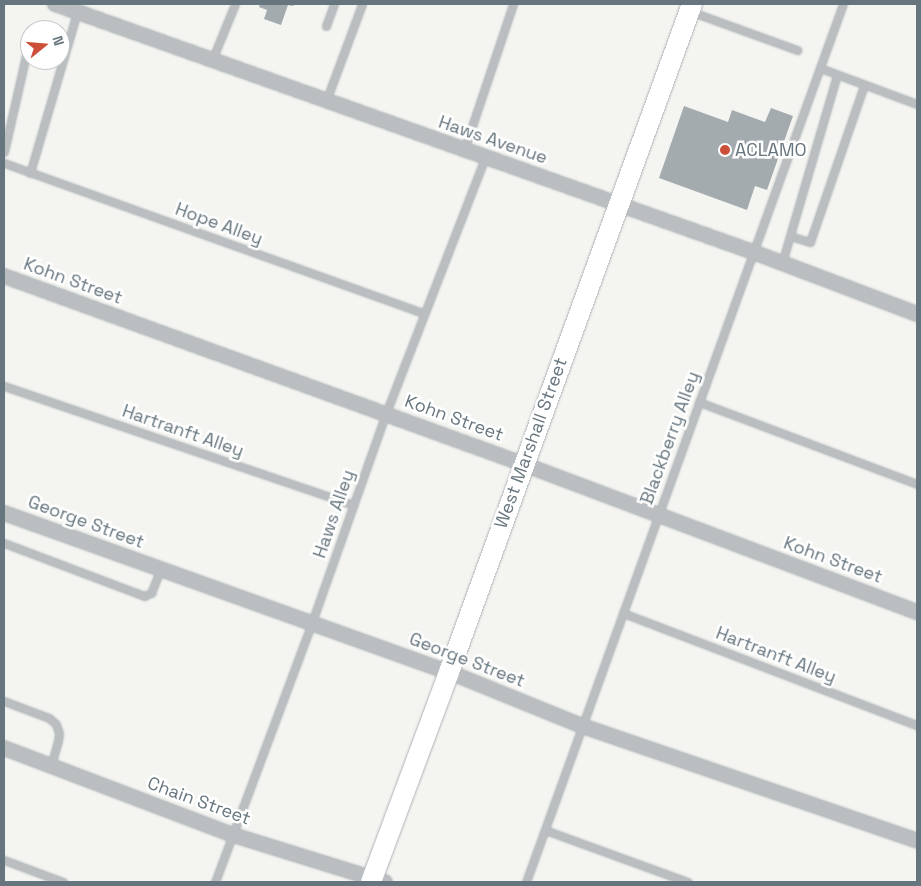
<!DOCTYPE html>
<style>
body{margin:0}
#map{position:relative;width:921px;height:886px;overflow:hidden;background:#f4f4f1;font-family:"Space Grotesk",sans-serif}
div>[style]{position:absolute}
.building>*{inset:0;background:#a4abaf}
.roads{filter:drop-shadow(0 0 1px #acb2b5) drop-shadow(0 0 1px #acb2b5)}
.lane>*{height:7px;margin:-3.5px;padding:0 3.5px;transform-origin:3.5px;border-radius:3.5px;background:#babec0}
.street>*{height:14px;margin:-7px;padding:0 7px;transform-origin:7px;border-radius:7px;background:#babec0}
.secondary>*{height:20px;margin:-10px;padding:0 10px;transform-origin:10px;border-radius:10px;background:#fff}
.dots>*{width:14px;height:14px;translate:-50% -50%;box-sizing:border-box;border:2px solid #fff;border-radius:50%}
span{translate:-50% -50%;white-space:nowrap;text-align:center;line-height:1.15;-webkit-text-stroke:5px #fff;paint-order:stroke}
.street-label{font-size:18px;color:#67767e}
.poi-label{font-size:18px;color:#67767e}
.left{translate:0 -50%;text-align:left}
.frame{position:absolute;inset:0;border:5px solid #67767e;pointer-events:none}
.north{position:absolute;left:20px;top:20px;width:50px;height:50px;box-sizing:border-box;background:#fff;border:1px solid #c2c8cb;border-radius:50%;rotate:73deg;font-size:14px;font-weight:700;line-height:20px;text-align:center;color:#67767e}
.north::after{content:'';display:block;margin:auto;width:18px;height:22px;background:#cc5039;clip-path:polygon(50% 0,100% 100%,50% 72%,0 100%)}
</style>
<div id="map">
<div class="building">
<i style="clip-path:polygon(260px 4px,294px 4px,293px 6px,288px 5px,281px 25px,264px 19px,267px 10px,259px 7px)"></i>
<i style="clip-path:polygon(684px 106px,728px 122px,732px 110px,765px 122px,771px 108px,793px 116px,767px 190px,755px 186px,747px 210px,659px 178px)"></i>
</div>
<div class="roads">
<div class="lane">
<i style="left:692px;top:12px;width:112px;rotate:19.9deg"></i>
<i style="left:326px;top:26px;width:23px;rotate:-70deg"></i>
<i style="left:212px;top:60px;width:61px;rotate:-67.7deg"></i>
<i style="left:820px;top:68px;width:103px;rotate:20.4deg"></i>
<i style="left:326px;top:101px;width:103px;rotate:-69.6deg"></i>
<i style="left:464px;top:150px;width:154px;rotate:-71.4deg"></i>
<i style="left:4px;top:152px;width:109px;rotate:-77.2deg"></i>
<i style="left:28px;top:46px;width:2px;rotate:27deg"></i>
<i style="left:4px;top:163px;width:446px;rotate:19.7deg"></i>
<i style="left:30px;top:173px;width:168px;rotate:-73.7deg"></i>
<i style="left:790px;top:236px;width:21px;rotate:17deg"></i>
<i style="left:810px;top:242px;width:166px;rotate:-71deg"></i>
<i style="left:782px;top:263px;width:196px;rotate:-73.7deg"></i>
<i style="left:4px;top:386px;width:369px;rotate:18.8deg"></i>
<i style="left:699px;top:402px;width:233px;rotate:20.6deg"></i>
<i style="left:4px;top:543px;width:150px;rotate:20.7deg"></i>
<i style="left:144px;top:596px;width:8px;rotate:-23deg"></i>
<i style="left:151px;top:593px;width:27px;rotate:-68deg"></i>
<i style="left:623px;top:613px;width:315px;rotate:20.9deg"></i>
<i style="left:4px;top:701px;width:48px;rotate:20.7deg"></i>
<i style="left:49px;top:718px;width:9px;rotate:41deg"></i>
<i style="left:56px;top:724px;width:9px;rotate:72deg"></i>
<i style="left:59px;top:733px;width:8px;rotate:97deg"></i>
<i style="left:58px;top:741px;width:26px;rotate:106deg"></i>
<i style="left:545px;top:830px;width:152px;rotate:20deg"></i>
<i style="left:4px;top:860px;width:63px;rotate:20.4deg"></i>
<i style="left:215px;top:882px;width:278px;rotate:-69.5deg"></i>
<i style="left:312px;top:622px;width:222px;rotate:-70.5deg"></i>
<i style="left:386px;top:413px;width:274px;rotate:-68.8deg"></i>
<i style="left:526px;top:882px;width:933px;rotate:-70.15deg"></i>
</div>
<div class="street">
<i style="left:55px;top:4px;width:741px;rotate:19.56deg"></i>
<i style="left:753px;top:252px;width:175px;rotate:20.7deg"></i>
<i style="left:4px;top:276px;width:552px;rotate:19.91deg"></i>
<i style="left:523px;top:464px;width:421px;rotate:20.6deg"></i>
<i style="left:4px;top:513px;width:473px;rotate:19.7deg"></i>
<i style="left:449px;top:672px;width:144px;rotate:22.1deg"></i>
<i style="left:582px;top:726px;width:354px;rotate:18.9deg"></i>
<i style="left:4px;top:748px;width:245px;rotate:20.8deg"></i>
<i style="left:233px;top:835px;width:159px;rotate:17.2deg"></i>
</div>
<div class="secondary">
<i style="left:371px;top:882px;width:224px;rotate:-69.6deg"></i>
<i style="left:449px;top:672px;width:711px;rotate:-70.01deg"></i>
</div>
</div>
<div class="dots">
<i style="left:725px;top:150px;background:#cc5039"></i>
</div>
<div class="street-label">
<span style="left:493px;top:140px;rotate:19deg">Haws Avenue</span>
<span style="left:219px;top:224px;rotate:20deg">Hope Alley</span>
<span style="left:73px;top:281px;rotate:20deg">Kohn Street</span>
<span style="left:454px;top:418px;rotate:20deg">Kohn Street</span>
<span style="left:183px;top:431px;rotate:19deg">Hartranft Alley</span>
<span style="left:670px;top:438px;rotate:-70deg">Blackberry Alley</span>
<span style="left:531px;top:443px;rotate:-70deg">West Marshall Street</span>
<span style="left:334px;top:514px;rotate:-71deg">Haws Alley</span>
<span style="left:86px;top:522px;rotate:20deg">George Street</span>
<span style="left:833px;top:560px;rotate:20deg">Kohn Street</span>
<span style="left:776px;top:655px;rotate:21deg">Hartranft Alley</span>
<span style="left:467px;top:660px;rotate:21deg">George Street</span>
<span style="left:199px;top:801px;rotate:20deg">Chain Street</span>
</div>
<div class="poi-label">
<span class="left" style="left:735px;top:150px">ACLAMO</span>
</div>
<div class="frame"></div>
<div class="north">N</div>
</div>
